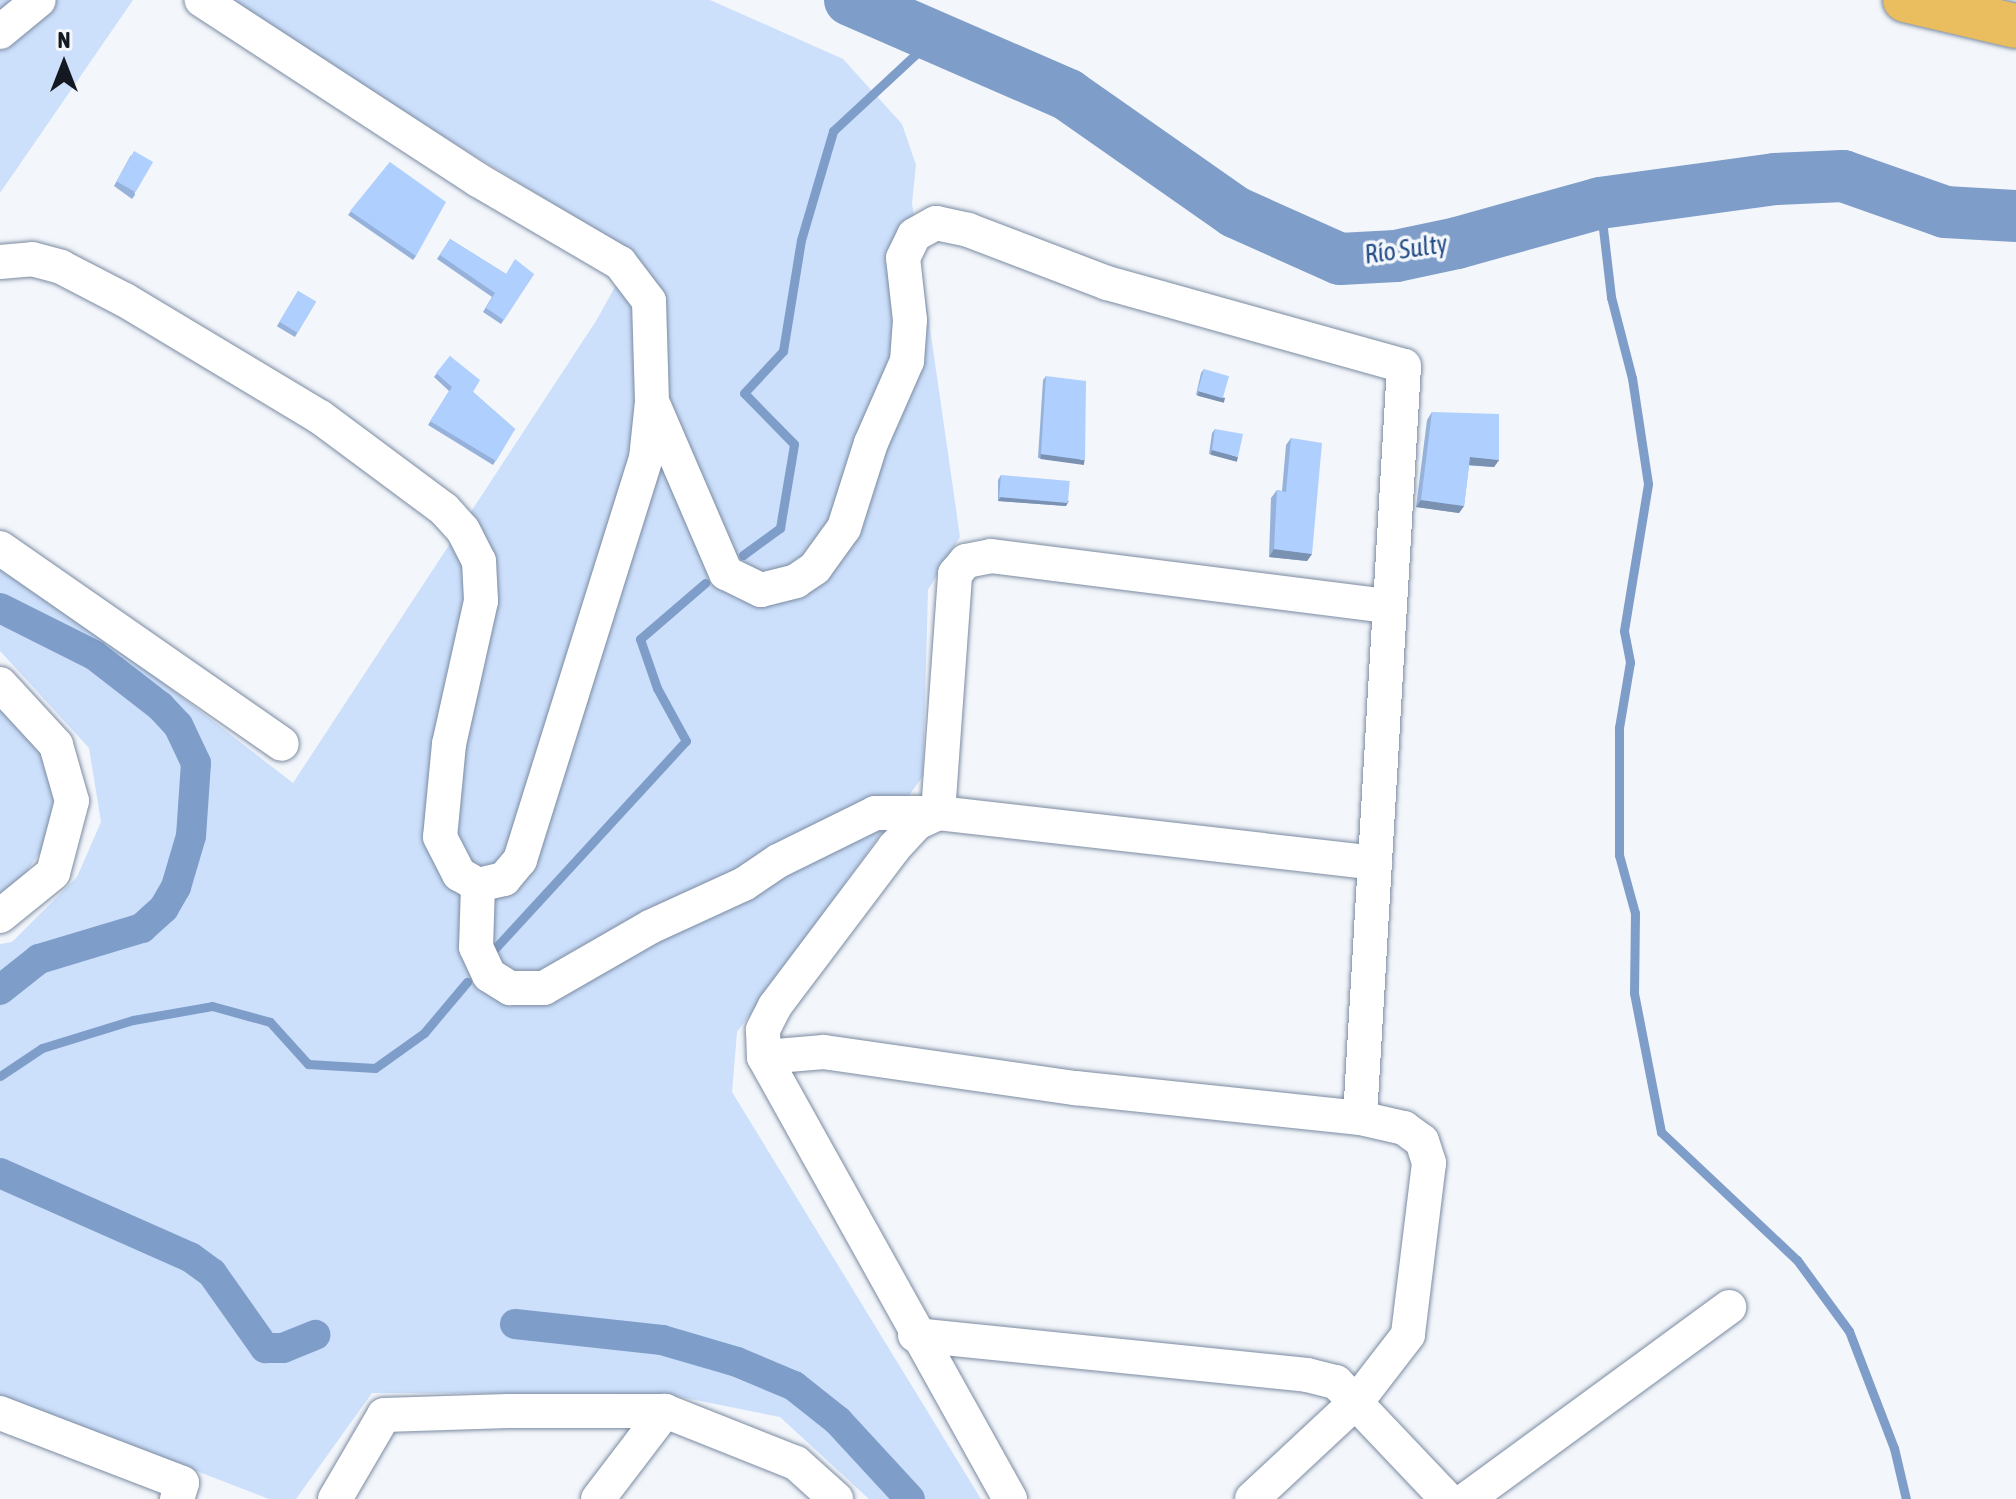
<!DOCTYPE html>
<meta charset="utf-8">
<style>
body{margin:0}
#map{position:relative;width:2016px;height:1499px;overflow:hidden;background:#f3f6fb;font-family:"Asap Condensed",sans-serif}
div>[style]{position:absolute}
.green>*{inset:0;background:#ccdffb}
.stream>*{height:9px;margin:-4.5px;padding:0 4.5px;transform-origin:4.5px;border-radius:4.5px;background:#7e9dc9}
.canal>*{height:30px;margin:-15px;padding:0 15px;transform-origin:15px;border-radius:15px;background:#7e9dc9}
.river>*{height:52px;margin:-26px;padding:0 26px;transform-origin:26px;border-radius:26px;background:#7e9dc9}
.roads{filter:drop-shadow(0 0 2px #7b8ba1) drop-shadow(0 0 2px #7b8ba1)}
.minor>*{height:34px;margin:-17px;padding:0 17px;transform-origin:17px;border-radius:17px;background:#fff}
.highway>*{height:44px;margin:-22px;padding:0 22px;transform-origin:22px;border-radius:22px;background:#eabd5f}
.wall>*{inset:0;background:#96b2da;transform-origin:0 0}
.shaded-wall>*{inset:0;background:#7a91b2;transform-origin:0 0}
.building>*{inset:0;background:#afcffe;transform-origin:0 0}
span{translate:-50% -50%;white-space:nowrap;text-align:center;line-height:1.15;-webkit-text-stroke:7px #f3f6fb;paint-order:stroke}
.water-label{font-size:26px;color:#254d86;font-style:italic}
.north{position:absolute;left:24px;top:24px;width:80px;height:80px;-webkit-text-stroke:6px #f3f6fb;paint-order:stroke;rotate:0deg;font-size:22px;font-weight:700;line-height:32px;text-align:center;color:#131821}
.north::after{content:'';display:block;margin:auto;width:28px;height:36px;background:#131821;clip-path:polygon(50% 0,100% 100%,50% 72%,0 100%)}
</style>
<div id="map">
<div class="green">
<i style="clip-path:polygon(0 0,133px 0,0 193px)"></i>
<i style="clip-path:polygon(220px 0,710px 0,843px 59px,902px 124px,916px 165px,912px 203px,960px 537px,928px 590px,923px 776px,737px 1032px,732px 1092px,981px 1499px,869px 1499px,780px 1417px,665px 1394px,372px 1393px,296px 1499px,269px 1499px,0 1395px,0 944px,12px 942px,77px 877px,101px 822px,89px 748px,0 651px,0 567px,138px 663px,293px 783px,596px 321px,634px 253px)"></i>
<i style="clip-path:polygon(0 703px,56px 772px,49px 840px,11px 893px,0 899px)"></i>
</div>
<div class="stream">
<i style="left:1600px;top:203px;width:95px;rotate:83.3deg"></i>
<i style="left:1611px;top:297px;width:84px;rotate:75.5deg"></i>
<i style="left:1632px;top:378px;width:107px;rotate:81.4deg"></i>
<i style="left:1648px;top:484px;width:149px;rotate:99.3deg"></i>
<i style="left:1624px;top:631px;width:32px;rotate:79deg"></i>
<i style="left:1630px;top:662px;width:67px;rotate:99.5deg"></i>
<i style="left:1619px;top:728px;width:127px;rotate:90deg"></i>
<i style="left:1619px;top:855px;width:60px;rotate:74.6deg"></i>
<i style="left:1635px;top:913px;width:80px;rotate:90.7deg"></i>
<i style="left:1634px;top:993px;width:142px;rotate:79deg"></i>
<i style="left:1661px;top:1132px;width:187px;rotate:43.3deg"></i>
<i style="left:1797px;top:1260px;width:88px;rotate:53.8deg"></i>
<i style="left:1849px;top:1331px;width:125px;rotate:69deg"></i>
<i style="left:1894px;top:1448px;width:52px;rotate:76.8deg"></i>
<i style="left:743px;top:555px;width:46px;rotate:-36.1deg"></i>
<i style="left:780px;top:528px;width:85px;rotate:-80.5deg"></i>
<i style="left:794px;top:444px;width:71px;rotate:-134.4deg"></i>
<i style="left:744px;top:393px;width:57px;rotate:-47.1deg"></i>
<i style="left:783px;top:351px;width:112px;rotate:-80.8deg"></i>
<i style="left:801px;top:240px;width:114px;rotate:-73.6deg"></i>
<i style="left:833px;top:131px;width:135px;rotate:-42.9deg"></i>
<i style="left:489px;top:955px;width:291px;rotate:-47.4deg"></i>
<i style="left:686px;top:741px;width:60px;rotate:-118.7deg"></i>
<i style="left:657px;top:688px;width:52px;rotate:-109.1deg"></i>
<i style="left:640px;top:639px;width:86px;rotate:-40.7deg"></i>
<i style="left:0;top:1076px;width:50px;rotate:-33.7deg"></i>
<i style="left:42px;top:1048px;width:95px;rotate:-17.1deg"></i>
<i style="left:133px;top:1020px;width:80px;rotate:-10deg"></i>
<i style="left:212px;top:1006px;width:60px;rotate:15.4deg"></i>
<i style="left:270px;top:1022px;width:57px;rotate:47.9deg"></i>
<i style="left:308px;top:1064px;width:67px;rotate:3.4deg"></i>
<i style="left:375px;top:1068px;width:60px;rotate:-35.5deg"></i>
<i style="left:424px;top:1033px;width:67px;rotate:-49.9deg"></i>
</div>
<div class="canal">
<i style="left:0;top:608px;width:105px;rotate:26.6deg"></i>
<i style="left:94px;top:655px;width:83px;rotate:37.7deg"></i>
<i style="left:160px;top:706px;width:26px;rotate:47deg"></i>
<i style="left:178px;top:725px;width:42px;rotate:64.7deg"></i>
<i style="left:196px;top:763px;width:73px;rotate:93.9deg"></i>
<i style="left:191px;top:836px;width:53px;rotate:106.4deg"></i>
<i style="left:176px;top:887px;width:24px;rotate:120deg"></i>
<i style="left:164px;top:908px;width:30px;rotate:138deg"></i>
<i style="left:142px;top:928px;width:108px;rotate:163.2deg"></i>
<i style="left:39px;top:959px;width:50px;rotate:141.5deg"></i>
<i style="left:0;top:1173px;width:208px;rotate:23.9deg"></i>
<i style="left:190px;top:1257px;width:27px;rotate:36deg"></i>
<i style="left:212px;top:1273px;width:92px;rotate:54.8deg"></i>
<i style="left:265px;top:1348px;width:18px"></i>
<i style="left:283px;top:1348px;width:35px;rotate:-22deg"></i>
<i style="left:515px;top:1324px;width:148px;rotate:6.2deg"></i>
<i style="left:662px;top:1340px;width:78px;rotate:16.3deg"></i>
<i style="left:737px;top:1362px;width:62px;rotate:22.8deg"></i>
<i style="left:794px;top:1386px;width:56px;rotate:38.5deg"></i>
<i style="left:838px;top:1421px;width:106px;rotate:47.3deg"></i>
</div>
<div class="river">
<i style="left:850px;top:0;width:238px;rotate:23.5deg"></i>
<i style="left:1068px;top:95px;width:204px;rotate:35deg"></i>
<i style="left:1235px;top:212px;width:115px;rotate:24.1deg"></i>
<i style="left:1340px;top:259px;width:56px;rotate:-3.1deg"></i>
<i style="left:1396px;top:256px;width:62px;rotate:-12deg"></i>
<i style="left:1457px;top:243px;width:148px;rotate:-15.6deg"></i>
<i style="left:1600px;top:203px;width:177px;rotate:-7.8deg"></i>
<i style="left:1775px;top:179px;width:68px;rotate:-2.5deg"></i>
<i style="left:1843px;top:176px;width:108px;rotate:19.4deg"></i>
<i style="left:1945px;top:212px;width:71px;rotate:3.2deg"></i>
</div>
<div class="roads">
<div class="minor">
<i style="left:0;top:32px;width:50px;rotate:-39.4deg"></i>
<i style="left:0;top:262px;width:32px;rotate:-5deg"></i>
<i style="left:32px;top:259px;width:30px;rotate:15deg"></i>
<i style="left:61px;top:267px;width:72px;rotate:27.3deg"></i>
<i style="left:125px;top:300px;width:227px;rotate:31deg"></i>
<i style="left:320px;top:417px;width:154px;rotate:36.6deg"></i>
<i style="left:444px;top:509px;width:28px;rotate:48deg"></i>
<i style="left:463px;top:530px;width:35px;rotate:63deg"></i>
<i style="left:479px;top:561px;width:40px;rotate:87.1deg"></i>
<i style="left:481px;top:601px;width:147px;rotate:102.6deg"></i>
<i style="left:449px;top:744px;width:93px;rotate:95.5deg"></i>
<i style="left:440px;top:837px;width:42px;rotate:62.8deg"></i>
<i style="left:459px;top:874px;width:22px;rotate:30deg"></i>
<i style="left:478px;top:885px;width:27px;rotate:-13deg"></i>
<i style="left:504px;top:879px;width:25px;rotate:-50deg"></i>
<i style="left:520px;top:860px;width:421px;rotate:-72.6deg"></i>
<i style="left:646px;top:458px;width:56px;rotate:-83.9deg"></i>
<i style="left:652px;top:402px;width:101px;rotate:-91.7deg"></i>
<i style="left:649px;top:301px;width:48px;rotate:-127.3deg"></i>
<i style="left:620px;top:263px;width:164px;rotate:-149.7deg"></i>
<i style="left:478px;top:180px;width:330px;rotate:-146.9deg"></i>
<i style="left:654px;top:406px;width:182px;rotate:66.7deg"></i>
<i style="left:726px;top:573px;width:39px;rotate:26deg"></i>
<i style="left:761px;top:590px;width:36px;rotate:-14deg"></i>
<i style="left:796px;top:581px;width:23px;rotate:-34deg"></i>
<i style="left:815px;top:568px;width:49px;rotate:-54.1deg"></i>
<i style="left:844px;top:528px;width:89px;rotate:-72.4deg"></i>
<i style="left:871px;top:443px;width:90px;rotate:-66.3deg"></i>
<i style="left:907px;top:361px;width:41px;rotate:-85.8deg"></i>
<i style="left:910px;top:320px;width:62px;rotate:-96.4deg"></i>
<i style="left:903px;top:258px;width:25px;rotate:-64deg"></i>
<i style="left:914px;top:235px;width:25px;rotate:-29deg"></i>
<i style="left:936px;top:223px;width:33px;rotate:12deg"></i>
<i style="left:968px;top:230px;width:149px;rotate:20.9deg"></i>
<i style="left:1107px;top:283px;width:308px;rotate:15.6deg"></i>
<i style="left:1404px;top:366px;width:753px;rotate:93.35deg"></i>
<i style="left:0;top:548px;width:343px;rotate:34.8deg"></i>
<i style="left:0;top:684px;width:83px;rotate:47.4deg"></i>
<i style="left:56px;top:745px;width:58px;rotate:74.1deg"></i>
<i style="left:72px;top:801px;width:74px;rotate:104.8deg"></i>
<i style="left:53px;top:873px;width:68px;rotate:140.9deg"></i>
<i style="left:938px;top:813px;width:23px;rotate:155deg"></i>
<i style="left:917px;top:823px;width:34px;rotate:133deg"></i>
<i style="left:894px;top:848px;width:198px;rotate:127deg"></i>
<i style="left:775px;top:1006px;width:27px;rotate:117deg"></i>
<i style="left:763px;top:1030px;width:27px;rotate:88deg"></i>
<i style="left:764px;top:1057px;width:506px;rotate:60.9deg"></i>
<i style="left:938px;top:813px;width:240px;rotate:-85.9deg"></i>
<i style="left:955px;top:574px;width:17px;rotate:-50deg"></i>
<i style="left:966px;top:561px;width:25px;rotate:-11deg"></i>
<i style="left:991px;top:556px;width:401px;rotate:7.2deg"></i>
<i style="left:478px;top:885px;width:62px;rotate:91.8deg"></i>
<i style="left:476px;top:947px;width:31px;rotate:65deg"></i>
<i style="left:489px;top:975px;width:25px;rotate:32deg"></i>
<i style="left:510px;top:988px;width:34px"></i>
<i style="left:544px;top:988px;width:122px;rotate:-29.9deg"></i>
<i style="left:650px;top:927px;width:103px;rotate:-24.6deg"></i>
<i style="left:744px;top:884px;width:41px;rotate:-34.1deg"></i>
<i style="left:778px;top:861px;width:108px;rotate:-26.3deg"></i>
<i style="left:875px;top:813px;width:63px"></i>
<i style="left:938px;top:813px;width:440px;rotate:6.5deg"></i>
<i style="left:764px;top:1057px;width:60px;rotate:-4.8deg"></i>
<i style="left:824px;top:1052px;width:254px;rotate:8.2deg"></i>
<i style="left:1075px;top:1088px;width:287px;rotate:6deg"></i>
<i style="left:1360px;top:1118px;width:45px;rotate:12.8deg"></i>
<i style="left:1404px;top:1128px;width:22px;rotate:36deg"></i>
<i style="left:1422px;top:1141px;width:23px;rotate:72deg"></i>
<i style="left:1429px;top:1163px;width:173px;rotate:97deg"></i>
<i style="left:1408px;top:1335px;width:82px;rotate:127.6deg"></i>
<i style="left:1358px;top:1400px;width:145px;rotate:137deg"></i>
<i style="left:915px;top:1335px;width:394px;rotate:5.8deg"></i>
<i style="left:1307px;top:1375px;width:30px;rotate:14deg"></i>
<i style="left:1336px;top:1382px;width:161px;rotate:46.5deg"></i>
<i style="left:0;top:1413px;width:195px;rotate:21deg"></i>
<i style="left:182px;top:1483px;width:17px;rotate:107deg"></i>
<i style="left:335px;top:1499px;width:97px;rotate:-59.7deg"></i>
<i style="left:384px;top:1415px;width:125px;rotate:-1.8deg"></i>
<i style="left:509px;top:1411px;width:156px"></i>
<i style="left:665px;top:1411px;width:141px;rotate:21.7deg"></i>
<i style="left:796px;top:1463px;width:54px;rotate:42deg"></i>
<i style="left:598px;top:1499px;width:111px;rotate:-52.7deg"></i>
<i style="left:1467px;top:1499px;width:325px;rotate:-36.2deg"></i>
</div>
<div class="highway">
<i style="left:1905px;top:0;width:114px;rotate:13.2deg"></i>
</div>
</div>
<div class="wall">
<i style="clip-path:polygon(131px 155px,135px 195px,132px 199px,114px 186px)"></i>
<i style="clip-path:polygon(390px 162px,416px 256px,413px 260px,348px 215px)"></i>
<i style="clip-path:polygon(450px 239px,506px 274px,534px 274px,501px 324px,483px 312px,492px 297px,437px 259px)"></i>
<i style="left:298px;top:291px;width:21px;height:41px;rotate:31deg"></i>
<i style="clip-path:polygon(450px 356px,473px 392px,515px 429px,493px 465px,428px 425px,449px 391px,434px 377px)"></i>
<i style="clip-path:polygon(1204px 369px,1222px 402px,1196px 395px,1201px 373px)"></i>
<i style="clip-path:polygon(1046px 376px,1082px 464px,1038px 458px,1043px 380px)"></i>
<i style="clip-path:polygon(1432px 412px,1499px 460px,1494px 467px,1469px 465px,1464px 506px,1459px 513px,1416px 507px,1427px 420px)"></i>
<i style="clip-path:polygon(1215px 429px,1235px 461px,1209px 454px,1212px 433px)"></i>
<i style="clip-path:polygon(1291px 438px,1312px 554px,1307px 561px,1269px 557px,1271px 498px,1277px 490px,1282px 491px,1286px 445px)"></i>
<i style="clip-path:polygon(1001px 475px,1066px 506px,998px 501px,998px 480px)"></i>
</div>
<div class="shaded-wall">
<i style="left:1199px;top:391px;width:27px;height:5px;rotate:15deg"></i>
<i style="left:1212px;top:450px;width:27px;height:5px;rotate:15deg"></i>
<i style="left:1041px;top:454px;width:44px;height:5px;rotate:8deg"></i>
<i style="clip-path:polygon(1470px 457px,1499px 460px,1494px 467px,1465px 465px)"></i>
<i style="clip-path:polygon(1001px 497px,1069px 501px,1066px 506px,998px 501px)"></i>
<i style="clip-path:polygon(1421px 500px,1464px 506px,1459px 513px,1416px 507px)"></i>
<i style="clip-path:polygon(1274px 549px,1312px 554px,1307px 561px,1269px 557px)"></i>
</div>
<div class="building">
<i style="left:134px;top:151px;width:22px;height:35px;rotate:30deg"></i>
<i style="clip-path:polygon(390px 162px,446px 202px,416px 256px,350px 211px)"></i>
<i style="clip-path:polygon(450px 239px,506px 274px,515px 259px,534px 274px,504px 320px,486px 308px,495px 293px,440px 255px)"></i>
<i style="left:298px;top:291px;width:21px;height:36px;rotate:31deg"></i>
<i style="clip-path:polygon(450px 356px,480px 380px,473px 392px,515px 429px,496px 461px,430px 421px,452px 387px,436px 373px)"></i>
<i style="left:1204px;top:369px;width:26px;height:23px;rotate:16deg"></i>
<i style="clip-path:polygon(1046px 376px,1086px 381px,1085px 460px,1041px 454px)"></i>
<i style="clip-path:polygon(1432px 412px,1499px 414px,1499px 460px,1470px 457px,1464px 506px,1421px 500px)"></i>
<i style="clip-path:polygon(1215px 429px,1243px 434px,1238px 457px,1212px 450px)"></i>
<i style="clip-path:polygon(1291px 438px,1322px 443px,1312px 554px,1274px 549px,1277px 490px,1286px 492px)"></i>
<i style="left:1001px;top:475px;width:69px;height:22px;rotate:5deg"></i>
</div>
<div class="water-label">
<span style="left:1406px;top:250px;rotate:-8deg">Río Sulty</span>
</div>
<div class="north">N</div>
</div>
